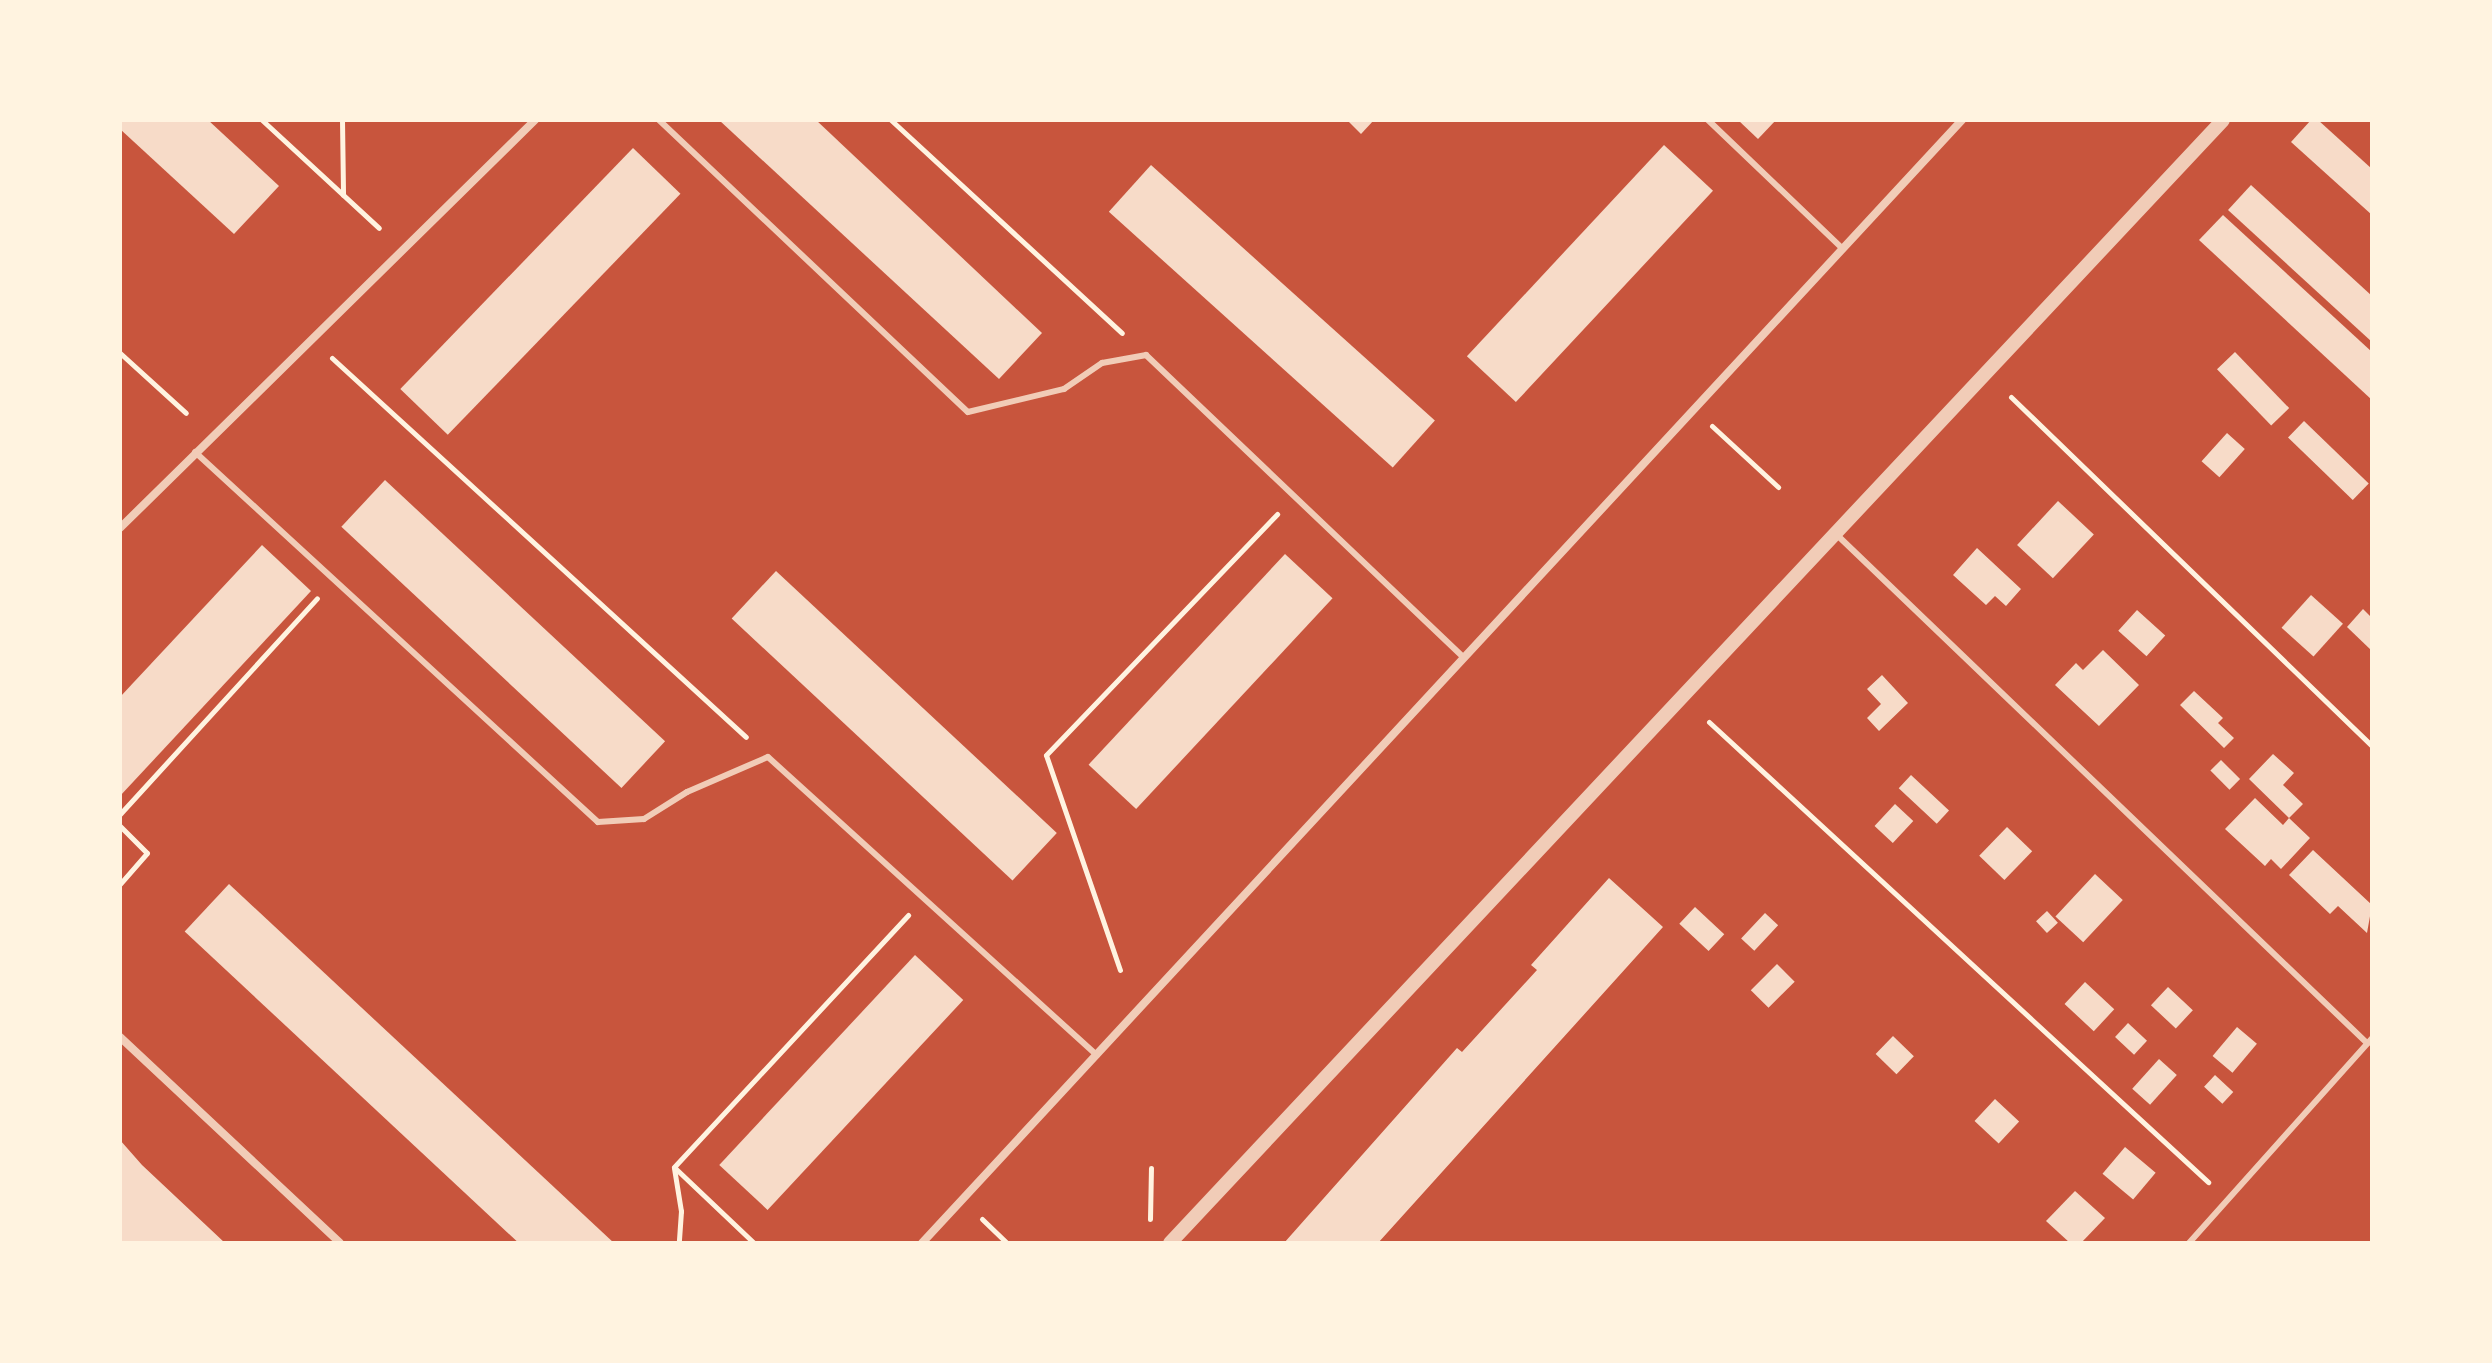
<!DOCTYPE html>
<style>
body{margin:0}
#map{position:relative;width:2492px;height:1363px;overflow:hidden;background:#c8553d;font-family:"Noto Sans",sans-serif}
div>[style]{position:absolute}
.building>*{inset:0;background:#f7dbc8;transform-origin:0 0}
.path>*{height:5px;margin:-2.5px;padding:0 2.5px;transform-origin:2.5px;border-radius:2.5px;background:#fff3e0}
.service>*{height:6px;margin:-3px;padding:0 3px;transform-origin:3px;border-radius:3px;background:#f1ccb7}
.minor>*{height:8px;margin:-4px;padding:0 4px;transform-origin:4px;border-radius:4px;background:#f1ccb7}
.tertiary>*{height:14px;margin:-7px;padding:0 7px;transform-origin:7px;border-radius:7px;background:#f1ccb7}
span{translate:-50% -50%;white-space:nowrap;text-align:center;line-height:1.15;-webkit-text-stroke:7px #fff3e0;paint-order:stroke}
.frame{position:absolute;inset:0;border:122px solid #fff3e0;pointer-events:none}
</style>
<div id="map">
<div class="building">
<i style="clip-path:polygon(120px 120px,208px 120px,279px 186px,234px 234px,120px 129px)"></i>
<i style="clip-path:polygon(719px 120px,816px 120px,1042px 333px,999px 379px)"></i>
<i style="clip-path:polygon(1347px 120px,1374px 120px,1361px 134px)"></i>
<i style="clip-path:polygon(1738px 120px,1776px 120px,1758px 139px)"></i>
<i style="clip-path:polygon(2311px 120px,2318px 120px,2372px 169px,2372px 215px,2291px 142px)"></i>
<i style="left:1664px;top:145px;width:67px;height:289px;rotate:43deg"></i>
<i style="left:633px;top:148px;width:66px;height:335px;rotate:44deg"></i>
<i style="left:1151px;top:165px;width:382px;height:63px;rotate:42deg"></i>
<i style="clip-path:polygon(2251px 185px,2372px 296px,2372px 342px,2228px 210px)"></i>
<i style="clip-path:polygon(2223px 215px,2372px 352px,2372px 400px,2199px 240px)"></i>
<i style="left:2235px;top:352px;width:78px;height:25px;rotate:46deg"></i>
<i style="left:2304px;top:421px;width:90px;height:23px;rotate:44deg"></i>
<i style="left:2227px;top:433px;width:24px;height:38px;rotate:42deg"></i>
<i style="left:385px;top:480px;width:383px;height:64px;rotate:43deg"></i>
<i style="left:2058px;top:501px;width:49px;height:60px;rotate:43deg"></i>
<i style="clip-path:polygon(262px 545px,311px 591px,120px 796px,120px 697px)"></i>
<i style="clip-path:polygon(1977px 548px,2021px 589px,2006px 606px,1995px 596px,1986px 605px,1953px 575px)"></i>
<i style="left:1285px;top:554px;width:65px;height:288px;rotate:43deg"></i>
<i style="left:776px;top:571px;width:384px;height:65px;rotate:43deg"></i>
<i style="left:2311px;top:595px;width:43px;height:44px;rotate:42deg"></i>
<i style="clip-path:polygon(2363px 609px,2372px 618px,2372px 651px,2347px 627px)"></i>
<i style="left:2137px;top:610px;width:38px;height:28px;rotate:42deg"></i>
<i style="clip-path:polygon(2103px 650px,2139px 685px,2099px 726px,2055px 685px,2076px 663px,2083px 670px)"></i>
<i style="clip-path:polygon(1882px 675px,1908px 703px,1879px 731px,1867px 718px,1881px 704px,1867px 689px)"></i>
<i style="clip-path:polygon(2194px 691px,2223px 718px,2218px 723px,2234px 738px,2224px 748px,2180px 705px)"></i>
<i style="clip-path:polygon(2273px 754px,2294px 773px,2283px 785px,2303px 804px,2289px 818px,2249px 779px)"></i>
<i style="left:2221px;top:760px;width:27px;height:15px;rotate:45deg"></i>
<i style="left:1911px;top:775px;width:52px;height:18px;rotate:43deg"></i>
<i style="clip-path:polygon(2255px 798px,2283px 825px,2289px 818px,2310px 838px,2281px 869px,2271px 859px,2265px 866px,2225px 829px)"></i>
<i style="left:1895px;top:804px;width:25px;height:30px;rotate:43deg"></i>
<i style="left:2007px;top:827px;width:35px;height:40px;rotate:44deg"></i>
<i style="clip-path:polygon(2313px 850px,2372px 905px,2367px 933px,2338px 906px,2330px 914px,2289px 875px)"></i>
<i style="left:2095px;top:874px;width:38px;height:58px;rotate:43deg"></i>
<i style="clip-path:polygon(1609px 878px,1663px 927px,1378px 1243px,1284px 1243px,1457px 1048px,1462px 1052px,1537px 970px,1531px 965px)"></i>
<i style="left:229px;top:884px;width:526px;height:65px;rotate:43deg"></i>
<i style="left:1695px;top:907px;width:40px;height:23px;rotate:43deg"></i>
<i style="left:2047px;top:911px;width:16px;height:15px;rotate:47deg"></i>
<i style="left:1765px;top:913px;width:18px;height:35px;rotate:43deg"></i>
<i style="left:915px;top:955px;width:66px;height:287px;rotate:43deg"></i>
<i style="left:1777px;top:964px;width:25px;height:37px;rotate:45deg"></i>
<i style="left:2085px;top:982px;width:40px;height:30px;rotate:43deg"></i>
<i style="left:2168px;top:987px;width:34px;height:25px;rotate:43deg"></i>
<i style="left:2128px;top:1023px;width:26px;height:19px;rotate:43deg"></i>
<i style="left:2237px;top:1027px;width:26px;height:38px;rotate:40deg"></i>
<i style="left:1893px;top:1036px;width:29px;height:25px;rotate:44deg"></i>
<i style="left:2159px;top:1059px;width:24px;height:40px;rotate:42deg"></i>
<i style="left:2215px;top:1075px;width:25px;height:16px;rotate:43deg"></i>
<i style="left:1995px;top:1099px;width:33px;height:30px;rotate:43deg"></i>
<i style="clip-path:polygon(120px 1140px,142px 1165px,225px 1243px,120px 1243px)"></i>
<i style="left:2125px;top:1147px;width:40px;height:35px;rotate:40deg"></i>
<i style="clip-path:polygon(2075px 1191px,2105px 1218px,2081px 1243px,2070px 1243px,2046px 1221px)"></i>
</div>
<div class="path">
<i style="left:262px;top:120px;width:159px;rotate:42.7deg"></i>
<i style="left:342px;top:120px;width:75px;rotate:89.2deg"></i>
<i style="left:891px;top:120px;width:314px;rotate:42.7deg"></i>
<i style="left:120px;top:353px;width:89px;rotate:42.3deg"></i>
<i style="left:332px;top:358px;width:561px;rotate:42.47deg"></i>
<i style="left:2011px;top:397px;width:502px;rotate:44.03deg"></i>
<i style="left:1712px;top:426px;width:90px;rotate:42.7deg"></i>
<i style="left:1709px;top:722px;width:679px;rotate:42.67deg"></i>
<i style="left:120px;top:814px;width:292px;rotate:-47.6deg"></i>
<i style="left:120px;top:826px;width:38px;rotate:45deg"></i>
<i style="left:147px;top:853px;width:41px;rotate:131.1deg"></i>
<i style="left:1120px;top:970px;width:227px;rotate:-109deg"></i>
<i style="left:1046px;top:755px;width:334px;rotate:-46.2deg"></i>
<i style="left:674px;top:1168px;width:44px;rotate:80.8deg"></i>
<i style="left:681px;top:1211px;width:32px;rotate:94deg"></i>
<i style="left:982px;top:1219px;width:35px;rotate:44deg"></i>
<i style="left:1150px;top:1219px;width:51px;rotate:-88.9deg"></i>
<i style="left:754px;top:1243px;width:110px;rotate:-136.5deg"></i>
<i style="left:674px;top:1167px;width:344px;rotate:-47.1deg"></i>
</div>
<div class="service">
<i style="left:659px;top:120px;width:425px;rotate:43.4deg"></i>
<i style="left:968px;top:412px;width:99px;rotate:-13.5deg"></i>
<i style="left:1064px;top:389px;width:46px;rotate:-34.4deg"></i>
<i style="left:1102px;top:363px;width:45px;rotate:-10.3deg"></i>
<i style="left:1146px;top:355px;width:439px;rotate:43.6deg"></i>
<i style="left:1708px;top:120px;width:185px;rotate:43.7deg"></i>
<i style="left:195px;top:452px;width:547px;rotate:42.56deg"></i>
<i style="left:598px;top:822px;width:46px;rotate:-3.7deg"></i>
<i style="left:644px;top:819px;width:51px;rotate:-32.1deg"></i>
<i style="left:687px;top:792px;width:88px;rotate:-23.4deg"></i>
<i style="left:768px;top:757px;width:444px;rotate:42.2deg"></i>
<i style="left:1836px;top:534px;width:736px;rotate:43.79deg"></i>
<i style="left:2189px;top:1243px;width:275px;rotate:-48.2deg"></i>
</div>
<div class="minor">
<i style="left:120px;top:528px;width:582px;rotate:-44.51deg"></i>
<i style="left:120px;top:1037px;width:301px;rotate:43.1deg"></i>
<i style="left:922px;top:1243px;width:1531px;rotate:-47.2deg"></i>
</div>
<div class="tertiary">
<i style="left:1170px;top:1243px;width:1539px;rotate:-46.84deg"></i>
</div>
<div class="frame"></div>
</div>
